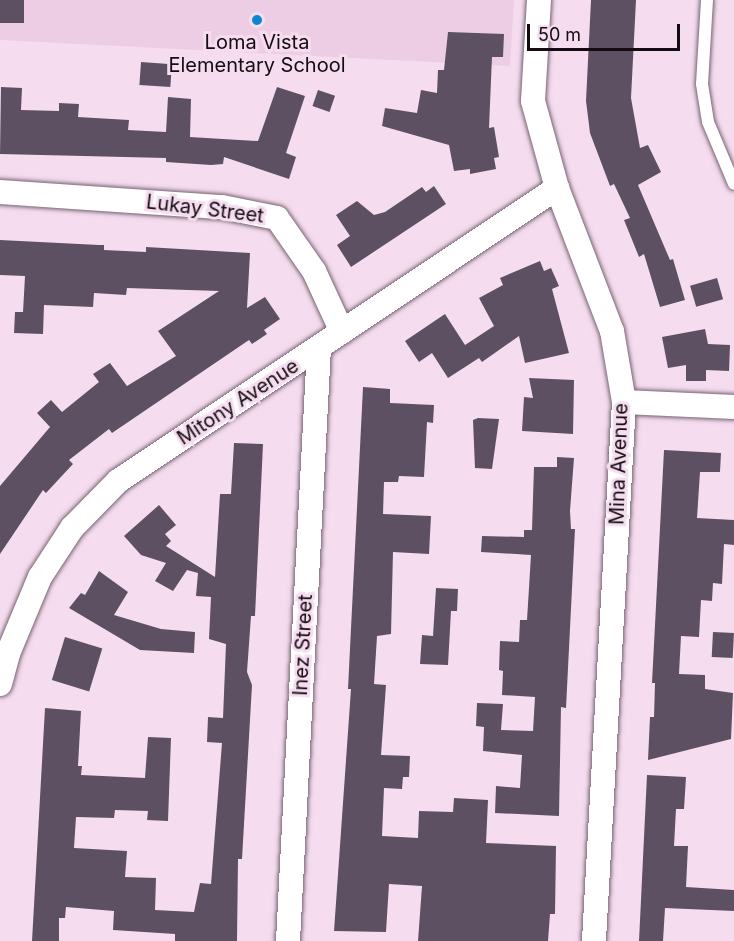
<!DOCTYPE html>
<style>
body{margin:0}
#map{position:relative;width:734px;height:941px;overflow:hidden;background:#f5ddef;font-family:Inter,sans-serif}
div>[style]{position:absolute}
.built>*{inset:0;background:#eccde3}
.building>*{inset:0;background:#5e5063;transform-origin:0 0}
.roads{filter:drop-shadow(0 0 2px #786372) drop-shadow(0 0 2px #786372)}
.service>*{height:12px;margin:-6px;padding:0 6px;transform-origin:6px;border-radius:6px;background:#fff}
.minor>*{height:24px;margin:-12px;padding:0 12px;transform-origin:12px;border-radius:12px;background:#fff}
.dots>*{width:16px;height:16px;translate:-50% -50%;box-sizing:border-box;border:3px solid #f5ddef;border-radius:50%}
span{translate:-50% -50%;white-space:nowrap;text-align:center;line-height:1.15;-webkit-text-stroke:6px #f5ddef;paint-order:stroke}
.poi-label{font-size:20px;color:#140c12}
.street-label{font-size:20px;color:#140c12}
.scale{position:absolute;left:527px;top:24px;width:153px;height:27px;box-sizing:border-box;border:3px solid #140c12;border-top:0;padding-left:8px;font-size:18px;line-height:21px;white-space:nowrap;color:#140c12;-webkit-text-stroke:4px #f5ddef;paint-order:stroke}
</style>
<div id="map">
<div class="built">
<i style="clip-path:polygon(0 0,514px 0,510px 66px,0 40px)"></i>
</div>
<div class="building">
<i style="left:0;top:0;width:24px;height:23px"></i>
<i style="clip-path:polygon(591px 0,636px 0,631px 98px,640px 148px,648px 145px,661px 172px,638px 185px,670px 260px,673px 259px,685px 300px,660px 307px,644px 254px,639px 257px,624px 220px,630px 218px,614px 184px,610px 186px,590px 133px,586px 101px)"></i>
<i style="clip-path:polygon(448px 32px,504px 34px,503px 57px,492px 57px,489px 128px,494px 127px,499px 157px,494px 158px,496px 169px,470px 174px,470px 169px,454px 171px,449px 145px,382px 126px,385px 108px,417px 113px,421px 90px,437px 93px,438px 70px,444px 70px)"></i>
<i style="left:141px;top:62px;width:31px;height:23px;rotate:4deg"></i>
<i style="clip-path:polygon(1px 87px,22px 88px,21px 110px,59px 111px,59px 103px,79px 104px,78px 117px,129px 120px,128px 130px,166px 132px,168px 97px,191px 99px,190px 137px,258px 141px,277px 87px,305px 96px,286px 153px,296px 157px,289px 179px,224px 157px,223px 164px,211px 165px,166px 162px,166px 158px,0 154px)"></i>
<i style="left:318px;top:90px;width:18px;height:17px;rotate:19deg"></i>
<i style="clip-path:polygon(434px 186px,446px 204px,351px 267px,337px 245px,350px 236px,336px 215px,357px 201px,374px 215px,385px 212px,422px 187px,426px 192px)"></i>
<i style="clip-path:polygon(0 240px,99px 245px,104px 245px,104px 250px,146px 252px,146px 247px,250px 253px,247px 308px,265px 297px,280px 319px,264px 330px,267px 334px,252px 344px,249px 340px,112px 433px,109px 429px,69px 460px,73px 464px,46px 493px,43px 490px,0 554px,0 486px,50px 427px,37px 413px,51px 400px,62px 412px,99px 382px,93px 374px,110px 363px,127px 386px,176px 356px,158px 331px,219px 291px,127px 288px,126px 295px,94px 293px,93px 307px,44px 305px,43px 334px,14px 333px,15px 312px,23px 312px,25px 276px,0 275px)"></i>
<i style="clip-path:polygon(540px 261px,544px 271px,551px 268px,559px 286px,552px 289px,569px 353px,525px 363px,519px 336px,482px 362px,479px 358px,448px 378px,432px 353px,419px 362px,405px 341px,445px 314px,465px 345px,494px 326px,479px 298px,503px 285px,500px 278px)"></i>
<i style="left:717px;top:278px;width:22px;height:28px;rotate:74deg"></i>
<i style="clip-path:polygon(705px 329px,708px 344px,730px 345px,729px 371px,706px 370px,706px 381px,686px 381px,686px 365px,668px 368px,662px 337px)"></i>
<i style="clip-path:polygon(529px 378px,574px 380px,573px 434px,522px 431px,524px 397px,533px 398px)"></i>
<i style="clip-path:polygon(363px 387px,390px 389px,390px 403px,434px 405px,433px 423px,427px 422px,424px 477px,399px 476px,398px 482px,384px 482px,383px 514px,431px 516px,429px 554px,393px 552px,391px 634px,377px 636px,374px 684px,386px 685px,381px 755px,410px 756px,409px 777px,403px 777px,402px 789px,384px 788px,382px 836px,418px 838px,419px 811px,453px 812px,454px 798px,488px 800px,486px 843px,556px 846px,555px 914px,550px 914px,548px 941px,418px 941px,422px 886px,389px 884px,386px 932px,334px 931px,351px 689px,348px 689px)"></i>
<i style="clip-path:polygon(478px 418px,499px 419px,492px 469px,475px 468px,473px 420px)"></i>
<i style="clip-path:polygon(234px 443px,263px 444px,255px 616px,251px 616px,247px 672px,252px 685px,242px 859px,238px 859px,237px 941px,175px 941px,175px 934px,113px 930px,114px 911px,66px 907px,65px 918px,59px 918px,59px 941px,32px 941px,45px 708px,81px 711px,78px 766px,82px 766px,81px 775px,145px 778px,148px 737px,171px 738px,168px 821px,147px 820px,148px 811px,115px 810px,114px 818px,76px 817px,74px 848px,127px 851px,125px 877px,156px 878px,155px 910px,194px 912px,200px 883px,211px 884px,222px 743px,207px 742px,208px 717px,223px 718px,226px 644px,209px 639px,211px 597px,196px 596px,198px 573px,187px 570px,173px 591px,155px 581px,166px 563px,141px 555px,124px 536px,159px 505px,176px 525px,165px 534px,171px 541px,166px 546px,215px 577px,220px 494px,231px 494px)"></i>
<i style="clip-path:polygon(664px 450px,721px 453px,720px 472px,700px 472px,697px 518px,734px 520px,734px 545px,724px 544px,722px 584px,713px 583px,712px 601px,701px 600px,699px 637px,681px 636px,679px 674px,705px 675px,705px 689px,733px 693px,731px 739px,648px 760px,650px 717px,654px 717px,655px 683px,652px 683px)"></i>
<i style="clip-path:polygon(557px 457px,574px 458px,570px 511px,571px 529px,575px 529px,566px 708px,561px 707px,559px 816px,495px 813px,496px 786px,520px 788px,522px 755px,483px 751px,484px 727px,476px 726px,477px 703px,503px 704px,501px 730px,533px 731px,535px 697px,502px 695px,503px 671px,499px 670px,500px 641px,519px 642px,520px 620px,527px 620px,531px 555px,481px 552px,482px 536px,524px 537px,524px 530px,532px 530px,534px 467px,557px 467px)"></i>
<i style="clip-path:polygon(99px 571px,128px 592px,114px 615px,161px 629px,195px 632px,194px 653px,140px 650px,69px 608px,81px 593px,85px 595px)"></i>
<i style="clip-path:polygon(436px 588px,458px 589px,457px 611px,451px 611px,448px 665px,420px 664px,422px 635px,433px 636px)"></i>
<i style="left:713px;top:632px;width:21px;height:25px;rotate:3deg"></i>
<i style="left:65px;top:637px;width:39px;height:45px;rotate:17deg"></i>
<i style="clip-path:polygon(647px 775px,686px 777px,684px 809px,676px 809px,674px 846px,688px 846px,686px 887px,734px 890px,734px 911px,665px 908px,663px 941px,639px 941px)"></i>
</div>
<div class="roads">
<div class="service">
<i style="left:707px;top:0;width:84px;rotate:93.4deg"></i>
<i style="left:702px;top:84px;width:38px;rotate:81deg"></i>
<i style="left:708px;top:122px;width:67px;rotate:67.2deg"></i>
</div>
<div class="minor">
<i style="left:539px;top:0;width:101px;rotate:93.4deg"></i>
<i style="left:533px;top:101px;width:90px;rotate:74.6deg"></i>
<i style="left:557px;top:188px;width:153px;rotate:69deg"></i>
<i style="left:612px;top:331px;width:72px;rotate:80.4deg"></i>
<i style="left:624px;top:402px;width:540px;rotate:93.19deg"></i>
<i style="left:0;top:192px;width:223px;rotate:3.9deg"></i>
<i style="left:222px;top:207px;width:56px;rotate:11.3deg"></i>
<i style="left:277px;top:218px;width:65px;rotate:55.1deg"></i>
<i style="left:314px;top:271px;width:67px;rotate:65.3deg"></i>
<i style="left:624px;top:402px;width:110px;rotate:2.6deg"></i>
<i style="left:0;top:684px;width:34px;rotate:-75deg"></i>
<i style="left:9px;top:651px;width:80px;rotate:-67.3deg"></i>
<i style="left:40px;top:577px;width:59px;rotate:-56.9deg"></i>
<i style="left:72px;top:528px;width:66px;rotate:-45.6deg"></i>
<i style="left:118px;top:481px;width:528px;rotate:-33.72deg"></i>
<i style="left:288px;top:941px;width:594px;rotate:-87.01deg"></i>
</div>
</div>
<div class="dots">
<i style="left:257px;top:20px;background:#0c87ce"></i>
</div>
<div class="poi-label">
<span style="left:257px;top:54px">Loma Vista<br>Elementary School</span>
</div>
<div class="street-label">
<span style="left:205px;top:209px;rotate:7deg">Lukay Street</span>
<span style="left:238px;top:402px;rotate:-33deg">Mitony Avenue</span>
<span style="left:619px;top:464px;rotate:-88deg">Mina Avenue</span>
<span style="left:303px;top:645px;rotate:-87deg">Inez Street</span>
</div>
<div class="scale">50 m</div>
</div>
